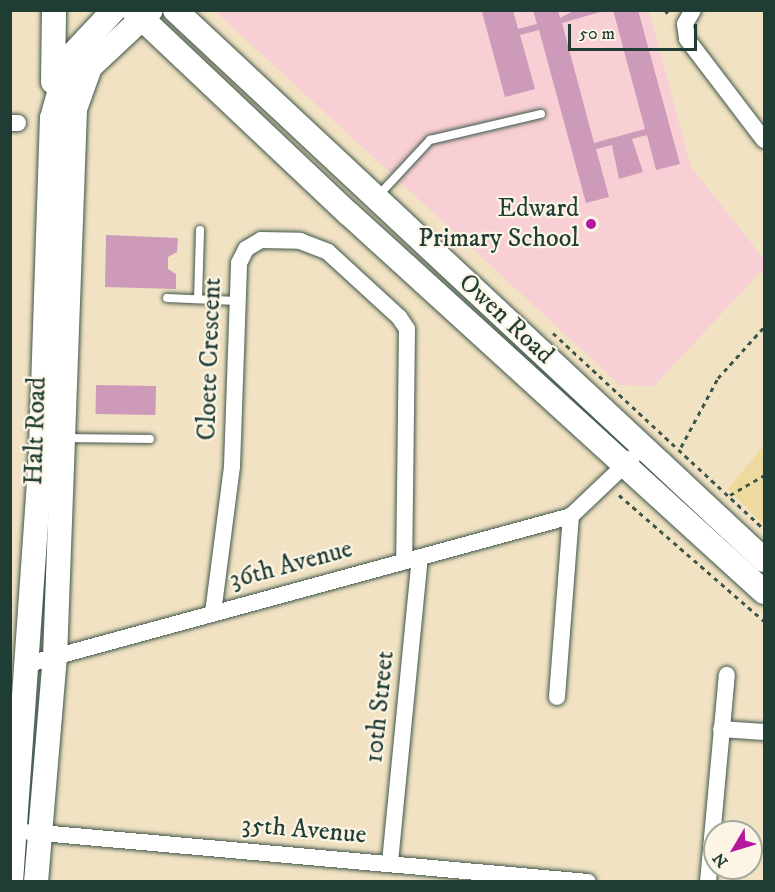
<!DOCTYPE html>
<style>
body{margin:0}
#map{position:relative;width:775px;height:892px;overflow:hidden;background:#f1e2c3;font-family:"IM FELL DW Pica",serif}
div>[style]{position:absolute}
.built>*{inset:0;background:#f7cfd4}
.sand>*{inset:0;background:#eeda9e}
.building>*{inset:0;background:#cd9bb9;transform-origin:0 0}
.path>*{height:3px;margin-top:-1.5px;transform-origin:0;background:repeating-linear-gradient(90deg,#3e5649 0 4.5px,transparent 0 9px)}
.roads{filter:drop-shadow(0 0 2px #3e5649) drop-shadow(0 0 2px #3e5649)}
.lane>*{height:8px;margin:-4px;padding:0 4px;transform-origin:4px;border-radius:4px;background:#fff}
.street>*{height:16px;margin:-8px;padding:0 8px;transform-origin:8px;border-radius:8px;background:#fff}
.secondary>*{height:24px;margin:-12px;padding:0 12px;transform-origin:12px;border-radius:12px;background:#fff}
.dots>*{width:16px;height:16px;translate:-50% -50%;box-sizing:border-box;border:3px solid #fcf5e5;border-radius:50%}
span{translate:-50% -50%;white-space:nowrap;text-align:center;line-height:1.15;-webkit-text-stroke:4.5px #fcf5e5;paint-order:stroke}
.poi-label{font-size:26px;color:#1f3d34}
.right{translate:-100% -50%;text-align:right}
.street-label{font-size:26px;color:#1f3d34}
.frame{position:absolute;inset:0;border:12px solid #1f3d34;pointer-events:none}
.north{position:absolute;left:703px;top:820px;width:60px;height:60px;box-sizing:border-box;background:#fcf5e5;border:2px solid #a4ab9e;border-radius:50%;rotate:232deg;font-size:16px;font-weight:700;line-height:24px;text-align:center;color:#1f3d34}
.north::after{content:'';display:block;margin:auto;width:21px;height:27px;background:#b5179e;clip-path:polygon(50% 0,100% 100%,50% 72%,0 100%)}
.scale{position:absolute;left:568px;top:24px;width:129px;height:27px;box-sizing:border-box;border:3px solid #1f3d34;border-top:0;padding-left:8px;font-size:18px;line-height:21px;white-space:nowrap;color:#1f3d34;-webkit-text-stroke:4px #fcf5e5;paint-order:stroke}
</style>
<div id="map">
<div class="built">
<i style="clip-path:polygon(215px 11px,649px 11px,691px 167px,763px 258px,764px 268px,654px 386px,620px 385px)"></i>
</div>
<div class="sand">
<i style="clip-path:polygon(764px 445px,764px 525px,728px 489px)"></i>
</div>
<div class="building">
<i style="clip-path:polygon(513px 10px,518px 29px,537px 24px,533px 10px,558px 10px,560px 18px,575px 10px,607px 10px,562px 23px,594px 143px,645px 129px,613px 10px,638px 10px,680px 164px,656px 170px,647px 135px,632px 139px,643px 172px,619px 179px,612px 145px,596px 149px,609px 197px,586px 203px,539px 30px,520px 35px,535px 89px,505px 97px,482px 12px)"></i>
<i style="clip-path:polygon(106px 235px,178px 238px,177px 252px,168px 257px,168px 269px,176px 274px,176px 289px,105px 287px)"></i>
<i style="left:96px;top:385px;width:60px;height:29px;rotate:1deg"></i>
</div>
<div class="path">
<i style="left:665px;top:10px;width:8px;rotate:50deg"></i>
<i style="left:553px;top:333px;width:288px;rotate:42.9deg"></i>
<i style="left:681px;top:447px;width:78px;rotate:-61.8deg"></i>
<i style="left:718px;top:378px;width:69px;rotate:-48deg"></i>
<i style="left:619px;top:495px;width:192px;rotate:41deg"></i>
<i style="left:730px;top:495px;width:39px;rotate:-30deg"></i>
</div>
<div class="roads">
<div class="lane">
<i style="left:377px;top:197px;width:78px;rotate:-47.1deg"></i>
<i style="left:430px;top:140px;width:114px;rotate:-13.2deg"></i>
<i style="left:167px;top:298px;width:70px;rotate:2.5deg"></i>
<i style="left:198px;top:299px;width:69px;rotate:-88.3deg"></i>
<i style="left:66px;top:438px;width:84px;rotate:0.7deg"></i>
</div>
<div class="street">
<i style="left:693px;top:10px;width:16px;rotate:120deg"></i>
<i style="left:685px;top:24px;width:15px;rotate:82deg"></i>
<i style="left:687px;top:39px;width:127px;rotate:52.7deg"></i>
<i style="left:10px;top:123px;width:8px"></i>
<i style="left:213px;top:613px;width:148px;rotate:-82.6deg"></i>
<i style="left:232px;top:466px;width:203px;rotate:-88deg"></i>
<i style="left:239px;top:263px;width:16px;rotate:-63deg"></i>
<i style="left:246px;top:249px;width:17px;rotate:-31deg"></i>
<i style="left:261px;top:240px;width:39px;rotate:1deg"></i>
<i style="left:300px;top:241px;width:30px;rotate:21deg"></i>
<i style="left:328px;top:252px;width:96px;rotate:42.5deg"></i>
<i style="left:399px;top:317px;width:14px;rotate:56deg"></i>
<i style="left:407px;top:329px;width:232px;rotate:90.7deg"></i>
<i style="left:25px;top:665px;width:566px;rotate:-15.26deg"></i>
<i style="left:571px;top:516px;width:84px;rotate:-43.6deg"></i>
<i style="left:557px;top:697px;width:182px;rotate:-85.6deg"></i>
<i style="left:721px;top:729px;width:43px;rotate:4deg"></i>
<i style="left:30px;top:832px;width:560px;rotate:5.12deg"></i>
<i style="left:390px;top:862px;width:306px;rotate:-84.4deg"></i>
<i style="left:708px;top:882px;width:208px;rotate:-84.8deg"></i>
</div>
<div class="secondary">
<i style="left:133px;top:10px;width:296px;rotate:43.4deg"></i>
<i style="left:348px;top:213px;width:563px;rotate:42.34deg"></i>
<i style="left:175px;top:10px;width:806px;rotate:43.04deg"></i>
<i style="left:53px;top:82px;width:72px;rotate:-89.2deg"></i>
<i style="left:11px;top:882px;width:435px;rotate:-86deg"></i>
<i style="left:41px;top:448px;width:330px;rotate:-88.1deg"></i>
<i style="left:52px;top:118px;width:62px;rotate:-74.2deg"></i>
<i style="left:69px;top:58px;width:66px;rotate:-46.8deg"></i>
<i style="left:36px;top:882px;width:225px;rotate:-85.2deg"></i>
<i style="left:55px;top:658px;width:549px;rotate:-87.91deg"></i>
<i style="left:75px;top:109px;width:45px;rotate:-70.3deg"></i>
<i style="left:90px;top:67px;width:83px;rotate:-43.1deg"></i>
</div>
</div>
<div class="dots">
<i style="left:591px;top:224px;background:#b5179e"></i>
</div>
<div class="poi-label">
<span class="right" style="left:579px;top:224px">Edward<br>Primary School</span>
</div>
<div class="street-label">
<span style="left:506px;top:319px;rotate:43deg">Owen Road</span>
<span style="left:210px;top:359px;rotate:-88deg">Cloete Crescent</span>
<span style="left:36px;top:431px;rotate:-88deg">Halt Road</span>
<span style="left:291px;top:565px;rotate:-15deg">36th Avenue</span>
<span style="left:380px;top:707px;rotate:-84deg">10th Street</span>
<span style="left:304px;top:830px;rotate:5deg">35th Avenue</span>
</div>
<div class="frame"></div>
<div class="north">N</div>
<div class="scale">50 m</div>
</div>
